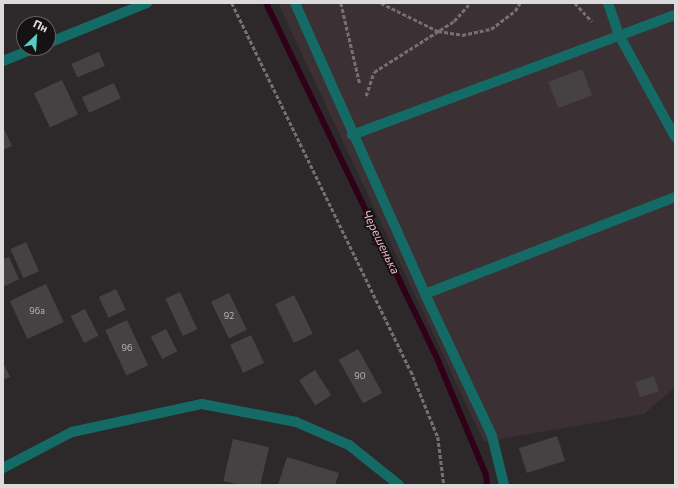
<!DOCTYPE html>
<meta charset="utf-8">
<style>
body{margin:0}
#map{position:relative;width:678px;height:488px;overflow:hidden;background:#2d292b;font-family:Commissioner,sans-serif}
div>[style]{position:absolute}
.built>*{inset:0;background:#3b3034}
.stream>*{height:6px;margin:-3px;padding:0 3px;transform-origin:3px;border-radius:3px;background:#300018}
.building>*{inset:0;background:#464243;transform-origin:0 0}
.path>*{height:2.5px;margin-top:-1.25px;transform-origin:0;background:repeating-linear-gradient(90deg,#747172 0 4px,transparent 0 6px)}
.minor>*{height:10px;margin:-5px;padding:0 5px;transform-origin:5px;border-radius:5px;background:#146b66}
span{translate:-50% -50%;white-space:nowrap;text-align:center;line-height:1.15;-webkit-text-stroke:4px #141213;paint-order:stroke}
.number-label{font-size:9px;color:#b7b4b5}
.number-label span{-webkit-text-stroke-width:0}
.water-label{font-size:12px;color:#f9b5d0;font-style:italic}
.frame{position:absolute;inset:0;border:4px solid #dddadb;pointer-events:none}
.north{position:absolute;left:16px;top:16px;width:40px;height:40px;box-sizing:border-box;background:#141213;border:1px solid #646263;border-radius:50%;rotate:25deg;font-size:11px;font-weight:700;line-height:16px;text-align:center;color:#dddadb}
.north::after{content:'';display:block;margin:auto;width:14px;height:18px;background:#55cec5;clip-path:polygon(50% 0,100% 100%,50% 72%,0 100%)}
</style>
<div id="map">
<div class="built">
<i style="clip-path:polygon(278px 3px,675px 3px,675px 387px,644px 414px,484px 442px)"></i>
</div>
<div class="stream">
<i style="left:266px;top:3px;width:399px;rotate:64.3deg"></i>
<i style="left:439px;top:363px;width:121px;rotate:67.2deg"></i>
<i style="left:486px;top:475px;width:10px;rotate:84deg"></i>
</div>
<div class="building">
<i style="left:99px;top:52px;width:15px;height:30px;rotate:67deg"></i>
<i style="left:582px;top:69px;width:28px;height:36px;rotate:69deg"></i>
<i style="left:62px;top:80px;width:38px;height:31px;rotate:65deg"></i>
<i style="left:114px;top:83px;width:17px;height:35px;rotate:66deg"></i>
<i style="clip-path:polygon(3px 127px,12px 146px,3px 150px)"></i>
<i style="left:26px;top:242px;width:32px;height:17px;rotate:66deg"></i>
<i style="clip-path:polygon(9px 257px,19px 279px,3px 287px,3px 259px)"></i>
<i style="left:46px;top:284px;width:42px;height:40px;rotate:65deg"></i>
<i style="left:116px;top:289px;width:23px;height:19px;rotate:65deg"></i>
<i style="left:180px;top:292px;width:41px;height:16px;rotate:65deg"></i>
<i style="left:229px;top:293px;width:41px;height:20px;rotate:64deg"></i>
<i style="left:294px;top:295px;width:43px;height:21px;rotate:64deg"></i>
<i style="left:85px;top:309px;width:30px;height:16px;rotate:63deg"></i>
<i style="left:127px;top:320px;width:50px;height:24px;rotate:65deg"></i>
<i style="left:166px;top:329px;width:25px;height:17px;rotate:63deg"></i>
<i style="left:251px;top:335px;width:31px;height:23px;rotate:65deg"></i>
<i style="left:358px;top:349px;width:50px;height:22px;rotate:61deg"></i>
<i style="clip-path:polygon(3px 362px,10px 377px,3px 380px)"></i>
<i style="left:315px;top:370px;width:30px;height:19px;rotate:57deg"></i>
<i style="left:654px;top:376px;width:16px;height:20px;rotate:72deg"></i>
<i style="left:557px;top:436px;width:26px;height:40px;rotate:72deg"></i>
<i style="left:233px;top:439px;width:37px;height:43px;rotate:13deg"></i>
<i style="clip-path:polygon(287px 457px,339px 473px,335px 485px,278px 485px)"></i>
</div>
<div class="path">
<i style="left:232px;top:3px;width:409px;rotate:64.1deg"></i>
<i style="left:411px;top:371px;width:71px;rotate:67.8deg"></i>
<i style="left:438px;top:437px;width:48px;rotate:82.9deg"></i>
<i style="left:341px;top:3px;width:83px;rotate:76.8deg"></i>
<i style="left:381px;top:3px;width:64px;rotate:26.2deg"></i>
<i style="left:438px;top:31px;width:24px;rotate:9deg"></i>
<i style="left:462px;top:35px;width:30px;rotate:-12deg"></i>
<i style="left:491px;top:29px;width:30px;rotate:-37deg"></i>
<i style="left:515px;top:11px;width:9px;rotate:-58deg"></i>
<i style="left:575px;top:3px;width:25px;rotate:47deg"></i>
<i style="left:366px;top:96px;width:25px;rotate:-72deg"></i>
<i style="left:374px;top:72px;width:95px;rotate:-32.5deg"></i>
<i style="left:454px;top:21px;width:24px;rotate:-48deg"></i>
</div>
<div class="minor">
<i style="left:295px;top:3px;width:319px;rotate:65.9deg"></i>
<i style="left:425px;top:294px;width:268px;rotate:-21.2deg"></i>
<i style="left:608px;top:3px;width:34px;rotate:71deg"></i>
<i style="left:619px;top:35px;width:116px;rotate:61.2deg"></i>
<i style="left:48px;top:43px;width:107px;rotate:-22deg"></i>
<i style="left:3px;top:61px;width:35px;rotate:-22deg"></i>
<i style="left:352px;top:135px;width:345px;rotate:-20.4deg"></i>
<i style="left:425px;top:294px;width:157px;rotate:64.7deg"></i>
<i style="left:492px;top:436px;width:50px;rotate:76.2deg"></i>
<i style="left:3px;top:468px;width:78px;rotate:-27.6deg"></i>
<i style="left:72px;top:432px;width:133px;rotate:-12.2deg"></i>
<i style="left:202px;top:404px;width:96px;rotate:10.8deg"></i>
<i style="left:296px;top:422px;width:58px;rotate:23.5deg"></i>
<i style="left:349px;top:445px;width:64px;rotate:38.7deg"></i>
</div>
<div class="number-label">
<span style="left:37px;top:311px">96а</span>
<span style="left:229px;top:316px">92</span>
<span style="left:127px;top:348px">96</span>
<span style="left:360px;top:376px">90</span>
</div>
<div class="water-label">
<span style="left:381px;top:242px;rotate:64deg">Черешенька</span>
</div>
<div class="frame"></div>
<div class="north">Пн</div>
</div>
